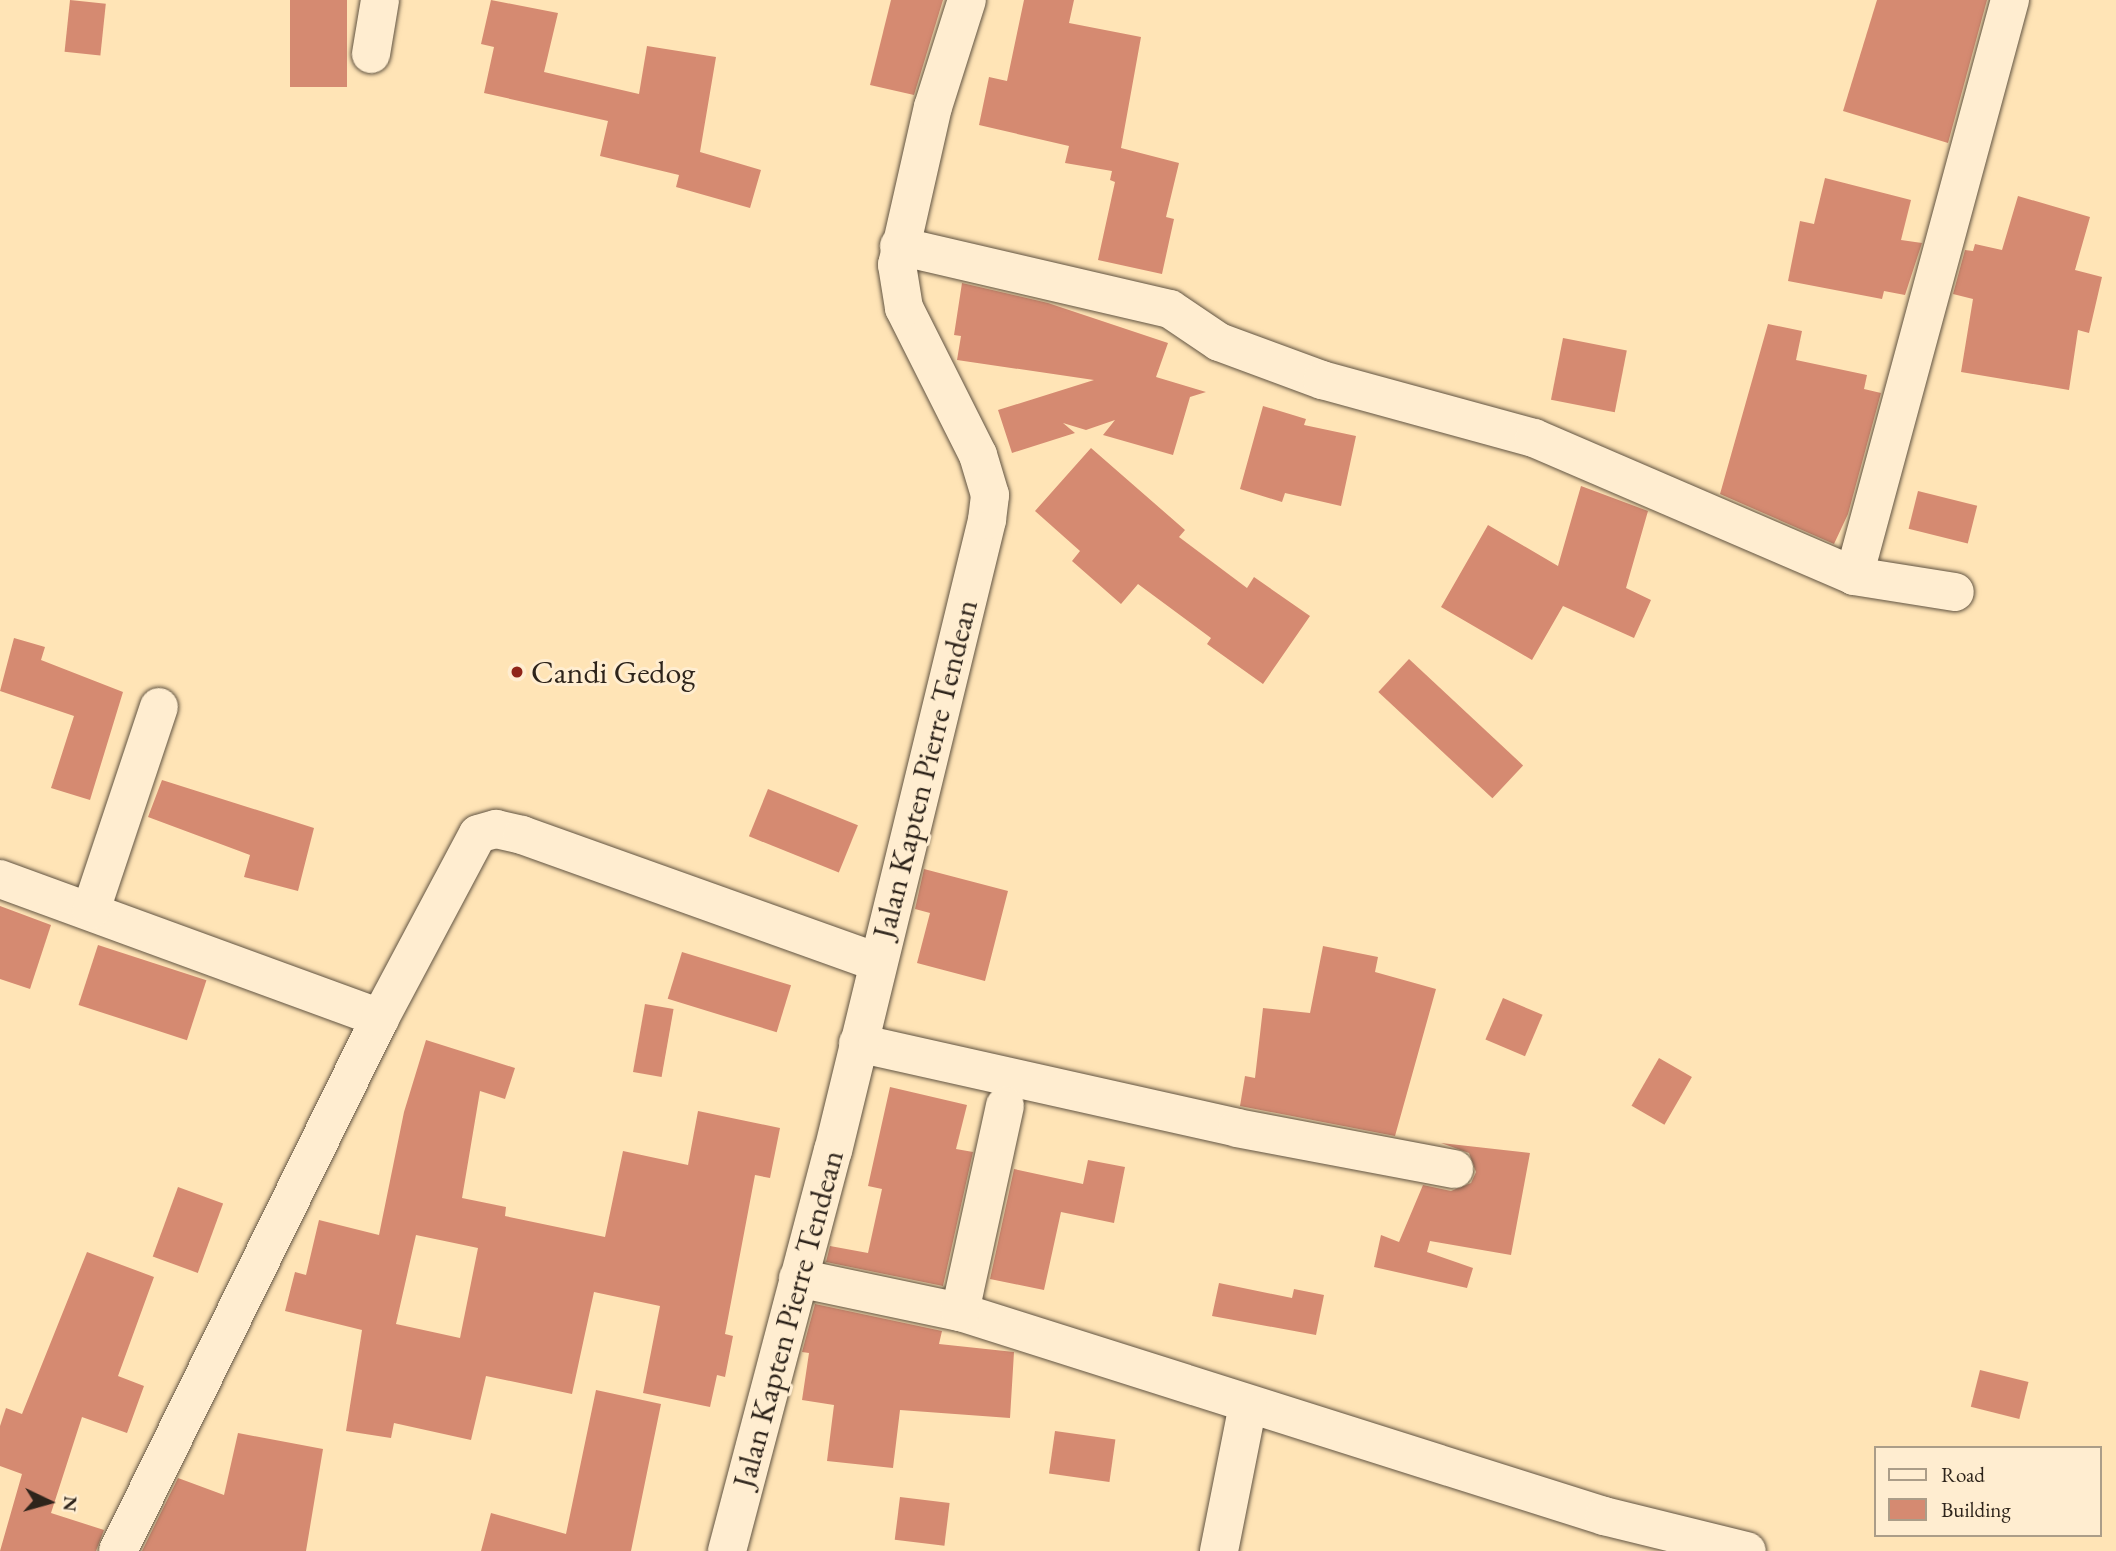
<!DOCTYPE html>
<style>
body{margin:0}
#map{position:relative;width:2116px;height:1551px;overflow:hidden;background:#ffe4b6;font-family:"EB Garamond",serif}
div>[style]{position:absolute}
.building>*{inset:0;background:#d58a71;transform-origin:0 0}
.roads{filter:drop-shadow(0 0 2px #625442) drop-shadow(0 0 2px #625442)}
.minor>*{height:38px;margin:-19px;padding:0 19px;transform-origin:19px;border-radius:19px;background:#ffedd0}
.dots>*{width:19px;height:19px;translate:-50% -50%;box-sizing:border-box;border:4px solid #ffedd0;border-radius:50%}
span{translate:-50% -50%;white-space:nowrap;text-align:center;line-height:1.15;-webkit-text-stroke:6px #ffedd0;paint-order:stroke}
.poi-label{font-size:32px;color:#2e241b}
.left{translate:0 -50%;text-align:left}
.street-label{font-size:32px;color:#2e241b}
.legend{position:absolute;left:1874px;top:1446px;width:228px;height:91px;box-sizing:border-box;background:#ffedd0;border:2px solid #ab9d88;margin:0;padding:9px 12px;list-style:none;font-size:21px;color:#2e241b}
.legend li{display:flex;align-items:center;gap:14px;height:35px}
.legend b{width:35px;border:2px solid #ab9d88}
.north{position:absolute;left:14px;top:1467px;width:70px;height:70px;-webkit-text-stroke:5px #ffedd0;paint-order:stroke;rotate:95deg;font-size:19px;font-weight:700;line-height:28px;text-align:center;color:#2e241b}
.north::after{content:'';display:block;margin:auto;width:24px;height:32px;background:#2e241b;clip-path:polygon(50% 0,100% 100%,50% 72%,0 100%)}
</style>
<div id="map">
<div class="building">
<i style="left:70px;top:0;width:36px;height:52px;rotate:6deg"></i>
<i style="left:290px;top:0;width:57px;height:87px"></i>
<i style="clip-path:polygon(491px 0,558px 13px,544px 72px,639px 94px,647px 46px,716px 57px,700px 152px,761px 170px,750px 208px,676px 187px,679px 175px,600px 156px,608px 121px,484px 93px,494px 47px,481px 44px)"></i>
<i style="clip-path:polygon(891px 0,943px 0,914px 95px,870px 85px)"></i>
<i style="clip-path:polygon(1024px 0,1074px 0,1069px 23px,1141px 37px,1121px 148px,1179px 163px,1166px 217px,1174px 219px,1162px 274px,1098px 260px,1115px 182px,1110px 180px,1112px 171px,1065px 163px,1069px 146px,979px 125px,989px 77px,1007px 81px)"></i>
<i style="clip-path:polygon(1877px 0,1987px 0,1948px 143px,1843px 111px)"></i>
<i style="clip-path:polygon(1825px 178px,1911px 200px,1901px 240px,1922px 243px,1905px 295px,1884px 291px,1882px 299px,1788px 281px,1800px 221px,1814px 224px)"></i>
<i style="clip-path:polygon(2018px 196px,2090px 217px,2075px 270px,2102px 277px,2089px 333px,2078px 330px,2069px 390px,1961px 372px,1973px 299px,1953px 294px,1965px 250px,1973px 251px,1975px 244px,2002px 250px)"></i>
<i style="clip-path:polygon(962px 283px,1048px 303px,1168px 343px,1156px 377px,1206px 392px,1190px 397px,1173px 455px,1103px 435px,1115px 420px,1086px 430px,1063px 423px,1075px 433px,1012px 453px,998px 410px,1094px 380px,957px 360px,961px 336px,954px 335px)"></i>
<i style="clip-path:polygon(1768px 324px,1802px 331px,1796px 360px,1867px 375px,1864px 389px,1881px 393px,1848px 514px,1834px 544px,1720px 494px)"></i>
<i style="left:1563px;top:338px;width:65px;height:63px;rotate:11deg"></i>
<i style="clip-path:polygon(1263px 406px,1306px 419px,1304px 425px,1356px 436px,1341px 506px,1285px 493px,1282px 502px,1240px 489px)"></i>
<i style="clip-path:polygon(1091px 448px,1185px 530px,1179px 537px,1247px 588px,1254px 577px,1310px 616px,1263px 684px,1207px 644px,1211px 638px,1138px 584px,1121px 604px,1072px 561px,1080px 551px,1035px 511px)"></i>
<i style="clip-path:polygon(1581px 486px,1648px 511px,1626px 588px,1651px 600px,1634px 638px,1563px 606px,1532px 660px,1441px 607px,1488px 525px,1558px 566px)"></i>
<i style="left:1918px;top:491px;width:61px;height:39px;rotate:14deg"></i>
<i style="clip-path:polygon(14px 638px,45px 647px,41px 660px,123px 692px,90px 800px,51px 788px,74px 716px,0 691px)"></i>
<i style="left:1409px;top:659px;width:156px;height:45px;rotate:43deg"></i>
<i style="clip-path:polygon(162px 780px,314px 828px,298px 891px,244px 877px,250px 855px,148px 817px)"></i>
<i style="left:768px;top:789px;width:97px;height:51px;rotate:22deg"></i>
<i style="clip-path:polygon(924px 869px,1008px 891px,985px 981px,917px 963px,930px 913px,915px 909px)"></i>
<i style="clip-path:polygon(0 906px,51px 925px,30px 989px,0 979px)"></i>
<i style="left:98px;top:945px;width:114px;height:63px;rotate:18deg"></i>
<i style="clip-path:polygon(1323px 946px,1378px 957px,1375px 972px,1436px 989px,1395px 1136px,1240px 1106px,1245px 1076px,1255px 1078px,1263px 1008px,1310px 1013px)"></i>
<i style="left:682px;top:952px;width:114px;height:49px;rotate:17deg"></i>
<i style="left:1503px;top:998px;width:43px;height:45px;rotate:23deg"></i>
<i style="left:645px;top:1004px;width:29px;height:69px;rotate:10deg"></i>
<i style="clip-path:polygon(evenodd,426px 1040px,515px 1068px,505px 1099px,480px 1091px,462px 1198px,506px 1207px,505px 1216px,605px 1237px,623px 1151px,688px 1165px,698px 1111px,780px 1128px,770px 1178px,755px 1175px,725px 1334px,733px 1336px,725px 1377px,717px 1375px,710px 1407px,643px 1393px,660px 1306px,594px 1292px,572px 1394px,486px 1376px,471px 1440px,394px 1423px,391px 1438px,346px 1431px,362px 1330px,285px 1311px,295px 1272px,306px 1275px,319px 1220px,379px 1235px,404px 1112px,426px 1040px,416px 1235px,478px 1248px,460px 1338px,396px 1324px,416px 1235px)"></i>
<i style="left:1659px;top:1058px;width:38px;height:55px;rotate:30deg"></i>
<i style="clip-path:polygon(890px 1087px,967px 1105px,956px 1149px,973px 1152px,943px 1286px,826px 1262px,830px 1246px,868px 1253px,882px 1189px,868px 1186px)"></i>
<i style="clip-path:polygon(1441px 1143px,1530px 1153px,1511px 1255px,1430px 1241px,1427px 1252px,1473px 1268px,1467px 1288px,1374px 1267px,1381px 1235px,1399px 1242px,1423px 1185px,1451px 1191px,1471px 1183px,1476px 1172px,1469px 1153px)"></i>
<i style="clip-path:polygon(1088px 1160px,1125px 1167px,1114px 1223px,1061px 1212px,1044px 1290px,990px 1279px,1014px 1169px,1083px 1184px)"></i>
<i style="left:178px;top:1187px;width:48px;height:74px;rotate:20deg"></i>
<i style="clip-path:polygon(87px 1252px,154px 1277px,118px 1376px,144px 1386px,127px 1433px,82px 1417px,51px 1513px,104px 1530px,96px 1551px,0 1551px,22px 1474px,0 1466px,0 1426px,6px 1408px,22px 1414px)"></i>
<i style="clip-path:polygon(1219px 1283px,1292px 1298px,1294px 1289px,1324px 1295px,1316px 1335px,1212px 1316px)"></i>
<i style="clip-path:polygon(815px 1304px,942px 1331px,939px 1344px,1014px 1352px,1010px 1418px,900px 1410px,893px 1468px,827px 1461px,834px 1405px,802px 1400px,809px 1353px,802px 1352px)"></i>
<i style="left:1980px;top:1370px;width:50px;height:38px;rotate:14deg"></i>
<i style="clip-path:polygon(596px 1390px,661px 1404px,631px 1551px,481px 1551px,491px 1513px,566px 1534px)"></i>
<i style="left:1055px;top:1431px;width:61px;height:43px;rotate:8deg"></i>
<i style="clip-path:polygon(238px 1433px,323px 1449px,306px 1551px,142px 1551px,178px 1478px,224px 1495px)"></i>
<i style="left:900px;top:1497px;width:50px;height:43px;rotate:7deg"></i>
</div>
<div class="roads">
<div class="minor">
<i style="left:371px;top:54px;width:55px;rotate:-80.5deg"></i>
<i style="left:899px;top:246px;width:278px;rotate:13.1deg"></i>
<i style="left:1170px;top:309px;width:59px;rotate:34deg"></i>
<i style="left:1219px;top:342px;width:110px;rotate:20.3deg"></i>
<i style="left:1322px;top:380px;width:220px;rotate:15.3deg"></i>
<i style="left:1534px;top:438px;width:348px;rotate:23.3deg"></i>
<i style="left:1854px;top:576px;width:597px;rotate:-74.85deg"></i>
<i style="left:1854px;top:576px;width:102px;rotate:9deg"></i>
<i style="left:0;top:879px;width:405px;rotate:20.1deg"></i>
<i style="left:91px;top:910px;width:214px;rotate:-71.5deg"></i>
<i style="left:858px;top:1043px;width:388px;rotate:12.6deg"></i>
<i style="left:1237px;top:1128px;width:221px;rotate:10.7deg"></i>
<i style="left:798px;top:1278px;width:166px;rotate:11.9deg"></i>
<i style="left:960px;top:1312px;width:676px;rotate:17.58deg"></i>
<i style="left:1604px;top:1516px;width:147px;rotate:13.8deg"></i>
<i style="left:960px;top:1312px;width:211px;rotate:-77.7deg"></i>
<i style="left:118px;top:1551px;width:594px;rotate:-63.82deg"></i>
<i style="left:380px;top:1018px;width:208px;rotate:-62deg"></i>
<i style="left:478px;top:834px;width:19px;rotate:-16deg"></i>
<i style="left:496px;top:829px;width:27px;rotate:13deg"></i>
<i style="left:522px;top:835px;width:377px;rotate:19.7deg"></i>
<i style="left:727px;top:1551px;width:414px;rotate:-75.2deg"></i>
<i style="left:833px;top:1151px;width:650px;rotate:-76.28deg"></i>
<i style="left:987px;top:520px;width:25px;rotate:-83deg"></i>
<i style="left:990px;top:495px;width:42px;rotate:-106.7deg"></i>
<i style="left:978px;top:455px;width:165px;rotate:-116.7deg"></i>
<i style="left:904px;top:308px;width:44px;rotate:-99.2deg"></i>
<i style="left:897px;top:265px;width:162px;rotate:-77.2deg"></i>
<i style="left:933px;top:107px;width:112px;rotate:-72.4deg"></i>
<i style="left:1219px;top:1551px;width:149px;rotate:-78.8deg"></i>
</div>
</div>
<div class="dots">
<i style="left:517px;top:672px;background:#8f2418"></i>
</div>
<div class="poi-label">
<span class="left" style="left:531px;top:672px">Candi Gedog</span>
</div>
<div class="street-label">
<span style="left:925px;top:769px;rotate:-76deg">Jalan Kapten Pierre Tendean</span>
<span style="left:788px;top:1319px;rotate:-75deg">Jalan Kapten Pierre Tendean</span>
</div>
<ul class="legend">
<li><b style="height:9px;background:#ffedd0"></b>Road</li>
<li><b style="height:19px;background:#d58a71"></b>Building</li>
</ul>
<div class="north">N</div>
</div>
